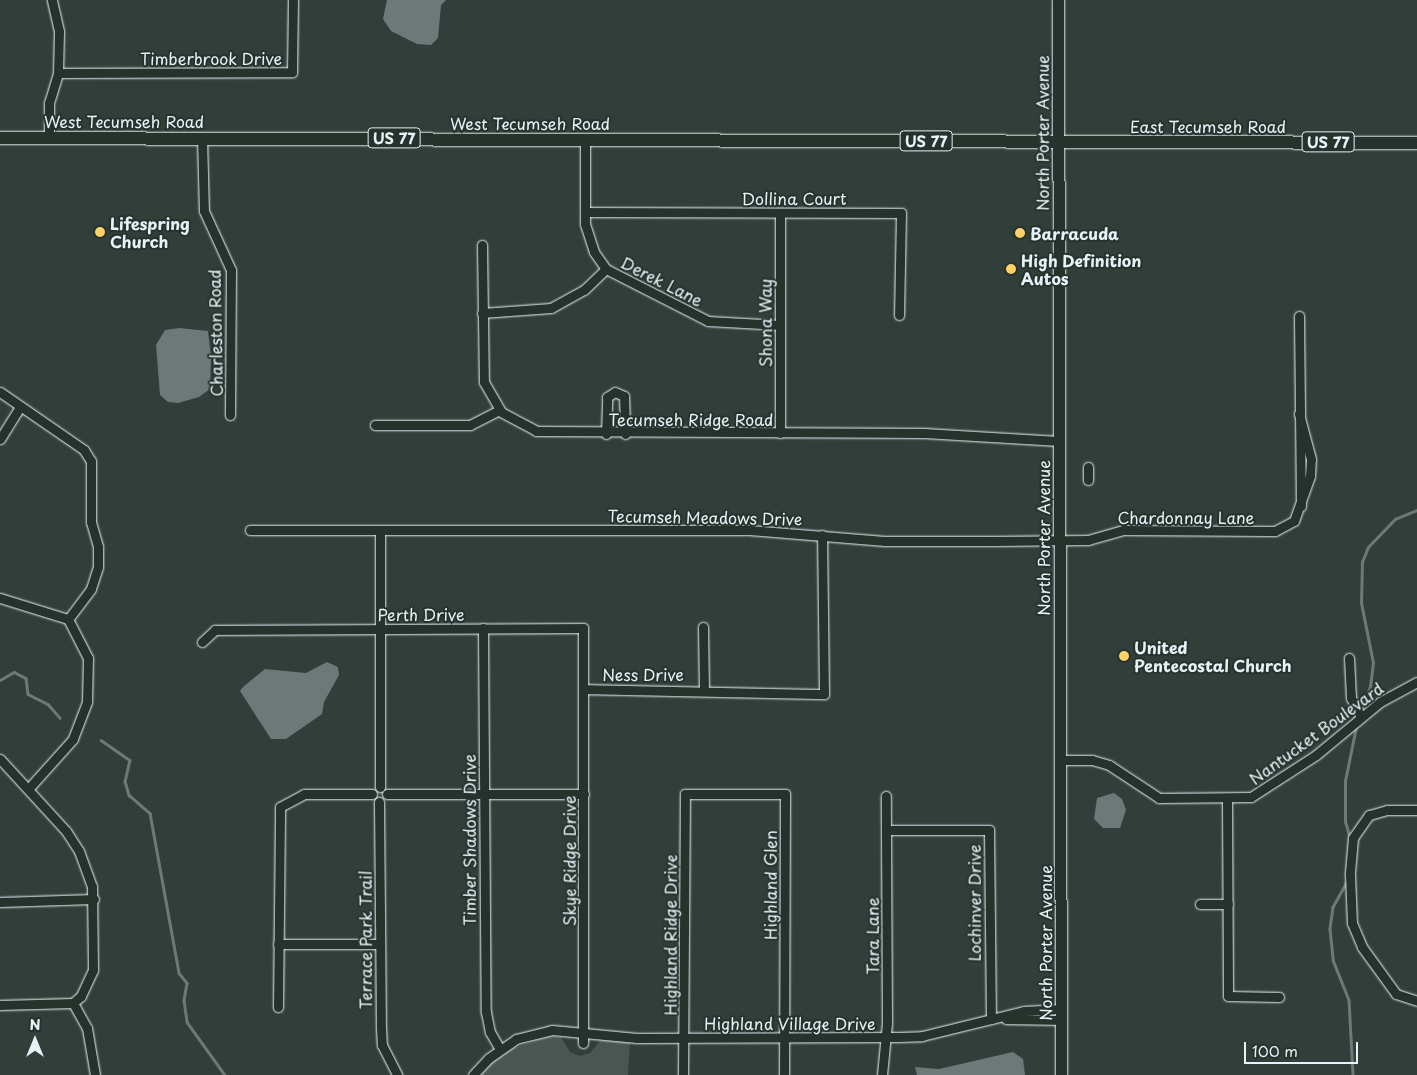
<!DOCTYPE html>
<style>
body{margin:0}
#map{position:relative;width:1417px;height:1075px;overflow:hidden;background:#323e39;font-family:"Playpen Sans",sans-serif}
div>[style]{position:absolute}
.green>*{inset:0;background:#495651}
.water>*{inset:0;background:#6d7978}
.stream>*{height:2.5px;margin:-1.25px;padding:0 1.25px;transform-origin:1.25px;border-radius:1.25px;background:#6d7978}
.roads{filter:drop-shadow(0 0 1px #e8f1f8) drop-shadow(0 0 1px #e8f1f8)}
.street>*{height:9px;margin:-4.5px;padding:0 4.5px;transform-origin:4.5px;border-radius:4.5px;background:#26332d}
.secondary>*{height:11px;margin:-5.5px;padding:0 5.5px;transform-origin:5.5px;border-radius:5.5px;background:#26332d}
.primary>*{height:12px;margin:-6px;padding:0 6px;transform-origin:6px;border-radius:6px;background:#26332d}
.dots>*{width:14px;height:14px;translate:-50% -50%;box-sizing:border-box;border:2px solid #26332d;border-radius:50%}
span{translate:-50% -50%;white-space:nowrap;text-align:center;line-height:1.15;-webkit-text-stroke:4px #26332d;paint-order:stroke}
.shield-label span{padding:1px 4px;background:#26332d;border:1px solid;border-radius:4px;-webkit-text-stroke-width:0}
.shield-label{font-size:15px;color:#e8f1f8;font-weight:700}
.street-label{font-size:16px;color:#e8f1f8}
.poi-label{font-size:16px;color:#e8f1f8;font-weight:700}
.left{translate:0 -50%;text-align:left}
.north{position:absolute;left:10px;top:1015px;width:50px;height:50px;-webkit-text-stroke:4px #26332d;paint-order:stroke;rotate:0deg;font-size:14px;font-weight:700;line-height:20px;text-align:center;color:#e8f1f8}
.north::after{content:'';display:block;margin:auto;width:18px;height:22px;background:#e8f1f8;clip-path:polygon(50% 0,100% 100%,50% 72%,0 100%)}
.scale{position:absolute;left:1244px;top:1042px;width:114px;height:22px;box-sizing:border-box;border:2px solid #e8f1f8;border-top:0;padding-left:6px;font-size:15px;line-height:18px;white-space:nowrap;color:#e8f1f8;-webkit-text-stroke:4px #26332d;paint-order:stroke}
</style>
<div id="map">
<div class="green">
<i style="clip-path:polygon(549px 1036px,561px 1037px,570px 1052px,580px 1056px,590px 1053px,601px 1040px,630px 1041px,628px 1075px,477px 1075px,499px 1053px)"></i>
</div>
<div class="water">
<i style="clip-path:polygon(387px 0,446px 0,441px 5px,438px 38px,431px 45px,417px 44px,391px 31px,383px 19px)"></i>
<i style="clip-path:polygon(179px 328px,208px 331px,211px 357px,210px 389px,199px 397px,178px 403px,168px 402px,160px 395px,156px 345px,165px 330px)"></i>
<i style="clip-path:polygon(327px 662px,338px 667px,339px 675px,324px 702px,322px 714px,286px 739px,271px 739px,240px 691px,243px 687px,265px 669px,306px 673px)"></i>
<i style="clip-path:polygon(1114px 793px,1122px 799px,1126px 810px,1120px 828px,1103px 828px,1094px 819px,1097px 798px)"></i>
<i style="clip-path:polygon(1013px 1052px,1023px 1059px,1025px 1075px,917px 1075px,915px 1067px,939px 1069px)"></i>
</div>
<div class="stream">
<i style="left:0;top:680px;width:16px;rotate:-30deg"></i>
<i style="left:14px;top:672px;width:13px;rotate:27deg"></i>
<i style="left:26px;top:678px;width:16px;rotate:83deg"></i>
<i style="left:28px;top:694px;width:22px;rotate:27deg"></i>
<i style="left:48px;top:704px;width:18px;rotate:49deg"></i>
<i style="left:1361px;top:709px;width:24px;rotate:-68deg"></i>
<i style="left:1370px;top:687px;width:24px;rotate:-83deg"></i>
<i style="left:1373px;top:663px;width:61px;rotate:-101.3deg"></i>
<i style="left:1361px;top:603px;width:41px;rotate:-88.6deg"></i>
<i style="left:1362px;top:562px;width:16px;rotate:-68deg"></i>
<i style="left:1368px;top:547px;width:39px;rotate:-46deg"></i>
<i style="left:1395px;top:519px;width:24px;rotate:-22deg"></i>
<i style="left:101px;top:740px;width:35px;rotate:35deg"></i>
<i style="left:130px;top:760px;width:22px;rotate:103deg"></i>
<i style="left:125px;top:781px;width:15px;rotate:74deg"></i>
<i style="left:129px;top:795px;width:28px;rotate:41deg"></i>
<i style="left:150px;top:813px;width:163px;rotate:79.7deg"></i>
<i style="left:179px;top:973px;width:13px;rotate:51deg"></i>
<i style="left:187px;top:983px;width:17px;rotate:100deg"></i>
<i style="left:184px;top:1000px;width:22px;rotate:82deg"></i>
<i style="left:187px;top:1022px;width:65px;rotate:54.4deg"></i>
<i style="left:1350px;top:839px;width:18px;rotate:-106deg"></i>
<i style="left:1345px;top:822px;width:41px;rotate:-90deg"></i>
<i style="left:1345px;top:781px;width:55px;rotate:-78.5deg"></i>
<i style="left:1347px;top:882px;width:29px;rotate:119deg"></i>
<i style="left:1333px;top:907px;width:22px;rotate:98deg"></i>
<i style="left:1330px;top:929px;width:31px;rotate:84deg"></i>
<i style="left:1333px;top:960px;width:43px;rotate:68.2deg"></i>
<i style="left:1349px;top:1000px;width:75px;rotate:86.9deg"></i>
</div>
<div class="roads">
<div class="street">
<i style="left:58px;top:73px;width:234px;rotate:-0.2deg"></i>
<i style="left:292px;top:72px;width:72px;rotate:-89.2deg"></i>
<i style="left:49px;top:137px;width:34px;rotate:-90deg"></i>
<i style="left:49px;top:103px;width:31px;rotate:-73deg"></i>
<i style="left:58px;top:73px;width:42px;rotate:-88.6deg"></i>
<i style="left:59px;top:31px;width:32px;rotate:-103deg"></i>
<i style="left:202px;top:137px;width:74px;rotate:88.5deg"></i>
<i style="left:204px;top:211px;width:65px;rotate:65.4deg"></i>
<i style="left:231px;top:270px;width:145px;rotate:90.4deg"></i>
<i style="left:585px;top:139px;width:85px;rotate:90deg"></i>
<i style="left:585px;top:224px;width:29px;rotate:72deg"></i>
<i style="left:594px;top:252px;width:21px;rotate:55deg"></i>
<i style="left:606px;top:269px;width:114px;rotate:27deg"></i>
<i style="left:708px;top:321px;width:72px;rotate:3.2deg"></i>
<i style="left:585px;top:212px;width:316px;rotate:0.2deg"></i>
<i style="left:901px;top:213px;width:102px;rotate:91.1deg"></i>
<i style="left:482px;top:245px;width:137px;rotate:89.2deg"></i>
<i style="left:484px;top:382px;width:34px;rotate:60deg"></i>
<i style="left:501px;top:412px;width:40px;rotate:28deg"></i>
<i style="left:536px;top:431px;width:388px;rotate:0.3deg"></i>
<i style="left:924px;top:433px;width:135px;rotate:3.4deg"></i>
<i style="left:482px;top:313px;width:69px;rotate:-4.1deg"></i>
<i style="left:551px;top:308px;width:38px;rotate:-29deg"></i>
<i style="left:584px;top:290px;width:30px;rotate:-44deg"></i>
<i style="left:1299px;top:316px;width:190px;rotate:89.4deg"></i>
<i style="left:0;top:392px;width:102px;rotate:34.6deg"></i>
<i style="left:84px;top:450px;width:13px;rotate:58deg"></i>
<i style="left:91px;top:461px;width:61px;rotate:90deg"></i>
<i style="left:91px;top:522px;width:26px;rotate:74deg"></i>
<i style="left:98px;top:547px;width:20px;rotate:90deg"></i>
<i style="left:98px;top:567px;width:23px;rotate:108deg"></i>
<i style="left:91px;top:589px;width:38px;rotate:127deg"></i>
<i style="left:375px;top:425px;width:95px"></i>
<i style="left:470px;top:425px;width:33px;rotate:-27deg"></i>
<i style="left:780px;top:433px;width:220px;rotate:-90deg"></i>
<i style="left:606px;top:434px;width:37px;rotate:-88deg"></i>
<i style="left:607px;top:397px;width:9px;rotate:-32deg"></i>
<i style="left:615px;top:392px;width:10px;rotate:24deg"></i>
<i style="left:624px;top:396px;width:38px;rotate:88deg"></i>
<i style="left:0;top:439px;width:36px;rotate:-58deg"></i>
<i style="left:1088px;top:467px;width:13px;rotate:90deg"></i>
<i style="left:250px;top:530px;width:499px"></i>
<i style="left:749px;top:530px;width:136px;rotate:4.6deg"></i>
<i style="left:885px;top:541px;width:109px"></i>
<i style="left:994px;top:541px;width:94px;rotate:-0.6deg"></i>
<i style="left:1088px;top:540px;width:37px;rotate:-16deg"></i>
<i style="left:1124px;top:530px;width:151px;rotate:0.4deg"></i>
<i style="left:1275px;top:531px;width:21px;rotate:-28deg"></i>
<i style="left:1294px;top:521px;width:48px;rotate:-70.4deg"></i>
<i style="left:1310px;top:476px;width:17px;rotate:-87deg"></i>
<i style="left:1311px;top:459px;width:47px;rotate:-104.9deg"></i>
<i style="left:380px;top:530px;width:257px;rotate:90deg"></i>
<i style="left:0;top:598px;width:71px;rotate:17.2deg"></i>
<i style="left:68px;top:619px;width:44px;rotate:62.9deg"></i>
<i style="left:88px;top:658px;width:44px;rotate:91.3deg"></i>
<i style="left:87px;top:702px;width:40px;rotate:111deg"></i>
<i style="left:73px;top:739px;width:66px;rotate:131.9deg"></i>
<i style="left:703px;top:627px;width:62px;rotate:89.1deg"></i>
<i style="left:483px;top:628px;width:384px;rotate:89.6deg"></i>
<i style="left:486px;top:1012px;width:20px;rotate:79deg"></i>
<i style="left:490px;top:1032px;width:20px;rotate:60deg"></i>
<i style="left:202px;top:642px;width:18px;rotate:-43deg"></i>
<i style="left:215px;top:630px;width:368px;rotate:-0.3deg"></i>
<i style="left:583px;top:628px;width:415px;rotate:90deg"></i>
<i style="left:1349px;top:658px;width:40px;rotate:87.1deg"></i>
<i style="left:1351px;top:698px;width:21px;rotate:62deg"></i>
<i style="left:583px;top:689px;width:241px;rotate:1.2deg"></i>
<i style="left:824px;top:694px;width:159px;rotate:-90.7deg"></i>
<i style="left:0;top:759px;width:98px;rotate:47.5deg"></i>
<i style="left:66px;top:831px;width:24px;rotate:57deg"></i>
<i style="left:79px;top:851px;width:37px;rotate:70deg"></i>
<i style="left:92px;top:886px;width:84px;rotate:89.3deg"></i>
<i style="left:93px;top:970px;width:29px;rotate:115deg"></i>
<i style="left:81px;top:996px;width:11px;rotate:139deg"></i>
<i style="left:73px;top:1003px;width:29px;rotate:61deg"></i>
<i style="left:87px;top:1028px;width:48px;rotate:80.3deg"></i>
<i style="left:1060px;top:760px;width:32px"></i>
<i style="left:1092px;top:760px;width:18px;rotate:16deg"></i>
<i style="left:1109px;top:765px;width:60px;rotate:33.4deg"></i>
<i style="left:1159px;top:798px;width:92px;rotate:-0.6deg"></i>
<i style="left:1251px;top:797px;width:77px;rotate:-32.9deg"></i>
<i style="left:1316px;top:755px;width:83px;rotate:-39.6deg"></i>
<i style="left:1380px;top:702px;width:42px;rotate:-28.4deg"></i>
<i style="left:387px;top:794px;width:197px"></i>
<i style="left:1227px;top:799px;width:197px;rotate:89.7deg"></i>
<i style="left:1228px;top:996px;width:51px;rotate:1.1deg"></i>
<i style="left:379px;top:802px;width:226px;rotate:89.5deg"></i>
<i style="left:381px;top:1028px;width:17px;rotate:87deg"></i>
<i style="left:382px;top:1045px;width:34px;rotate:63deg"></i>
<i style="left:1417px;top:810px;width:30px;rotate:180deg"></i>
<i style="left:1387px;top:810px;width:19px;rotate:164deg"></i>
<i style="left:1369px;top:815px;width:28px;rotate:125deg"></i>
<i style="left:1353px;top:838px;width:37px;rotate:95deg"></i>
<i style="left:1350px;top:875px;width:48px;rotate:87.6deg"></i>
<i style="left:1352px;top:923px;width:26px;rotate:67deg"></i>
<i style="left:1362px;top:947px;width:58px;rotate:54.1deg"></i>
<i style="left:1396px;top:994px;width:22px;rotate:18deg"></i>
<i style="left:886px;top:830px;width:103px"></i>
<i style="left:989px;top:830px;width:189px;rotate:89.4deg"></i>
<i style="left:0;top:902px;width:94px;rotate:-1.8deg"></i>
<i style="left:1200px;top:904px;width:28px"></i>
<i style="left:278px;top:944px;width:102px"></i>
<i style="left:0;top:1005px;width:73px;rotate:-1.6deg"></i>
<i style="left:278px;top:1007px;width:200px;rotate:-89.4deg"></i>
<i style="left:280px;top:807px;width:27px;rotate:-28deg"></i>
<i style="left:304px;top:794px;width:68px"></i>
<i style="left:1006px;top:1019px;width:55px;rotate:1deg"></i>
<i style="left:473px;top:1075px;width:23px;rotate:-47deg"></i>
<i style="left:489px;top:1058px;width:33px;rotate:-35deg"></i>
<i style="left:516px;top:1039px;width:37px;rotate:-14deg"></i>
<i style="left:552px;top:1030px;width:85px;rotate:5.4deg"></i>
<i style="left:637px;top:1038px;width:262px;rotate:-0.2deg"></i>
<i style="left:899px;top:1037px;width:23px;rotate:-2deg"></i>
<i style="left:922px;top:1036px;width:105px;rotate:-13.8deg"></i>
<i style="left:1024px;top:1011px;width:37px;rotate:-3deg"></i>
<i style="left:683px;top:1075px;width:281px;rotate:-89.6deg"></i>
<i style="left:685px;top:794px;width:100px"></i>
<i style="left:785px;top:794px;width:281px;rotate:90.2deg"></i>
<i style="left:882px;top:1075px;width:52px;rotate:-84.5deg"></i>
<i style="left:887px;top:1023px;width:227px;rotate:-90.3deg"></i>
</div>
<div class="secondary">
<i style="left:1058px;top:0;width:1075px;rotate:89.84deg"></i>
</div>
<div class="primary">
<i style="left:0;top:138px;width:1417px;rotate:0.2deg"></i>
</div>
</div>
<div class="dots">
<i style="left:100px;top:232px;background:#ffd166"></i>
<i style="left:1020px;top:233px;background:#ffd166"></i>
<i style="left:1011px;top:269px;background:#ffd166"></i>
<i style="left:1124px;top:656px;background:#ffd166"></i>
</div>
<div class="shield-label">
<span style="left:394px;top:138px">US 77</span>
<span style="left:926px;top:141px">US 77</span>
<span style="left:1328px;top:142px">US 77</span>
</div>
<div class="street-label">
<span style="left:211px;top:58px">Timberbrook Drive</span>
<span style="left:124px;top:121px">West Tecumseh Road</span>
<span style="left:530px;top:123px">West Tecumseh Road</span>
<span style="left:1208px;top:126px">East Tecumseh Road</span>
<span style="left:1042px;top:133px;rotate:-90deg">North Porter Avenue</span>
<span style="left:794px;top:198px">Dollina Court</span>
<span style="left:662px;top:281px;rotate:27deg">Derek Lane</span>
<span style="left:765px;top:323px;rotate:-90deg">Shona Way</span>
<span style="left:215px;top:333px;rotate:-91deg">Charleston Road</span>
<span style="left:691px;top:419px">Tecumseh Ridge Road</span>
<span style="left:705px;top:517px;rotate:1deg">Tecumseh Meadows Drive</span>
<span style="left:1186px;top:517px">Chardonnay Lane</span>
<span style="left:1043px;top:538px;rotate:-90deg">North Porter Avenue</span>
<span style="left:421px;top:614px">Perth Drive</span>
<span style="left:643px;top:674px">Ness Drive</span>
<span style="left:1316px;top:733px;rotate:-36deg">Nantucket Boulevard</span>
<span style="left:469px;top:840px;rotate:-90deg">Timber Shadows Drive</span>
<span style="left:569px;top:861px;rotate:-90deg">Skye Ridge Drive</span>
<span style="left:770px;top:885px;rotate:-90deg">Highland Glen</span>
<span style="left:974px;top:903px;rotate:-90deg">Lochinver Drive</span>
<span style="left:670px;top:935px;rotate:-90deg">Highland Ridge Drive</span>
<span style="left:872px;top:936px;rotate:-90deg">Tara Lane</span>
<span style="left:365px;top:940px;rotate:-90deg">Terrace Park Trail</span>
<span style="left:1045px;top:943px;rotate:-90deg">North Porter Avenue</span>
<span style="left:790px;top:1023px">Highland Village Drive</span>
</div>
<div class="poi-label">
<span class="left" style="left:110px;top:232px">Lifespring<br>Church</span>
<span class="left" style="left:1030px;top:233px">Barracuda</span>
<span class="left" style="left:1021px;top:269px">High Definition<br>Autos</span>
<span class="left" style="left:1134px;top:656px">United<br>Pentecostal Church</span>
</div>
<div class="north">N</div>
<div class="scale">100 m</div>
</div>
